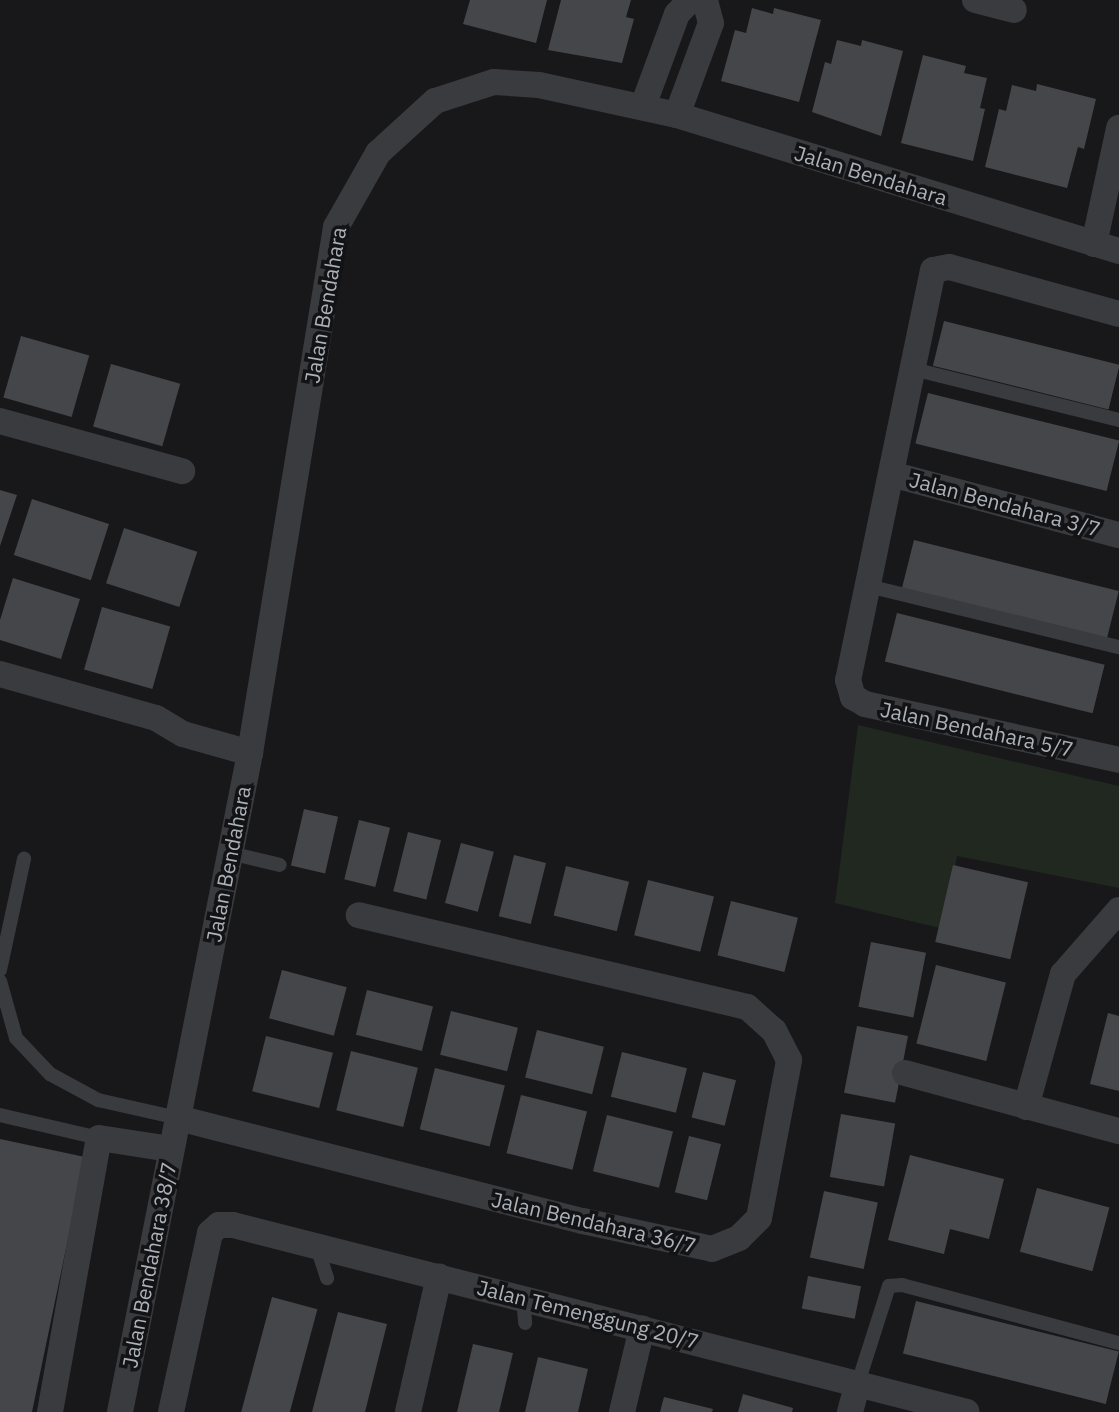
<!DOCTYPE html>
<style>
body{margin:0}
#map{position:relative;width:1119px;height:1412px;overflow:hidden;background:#18181a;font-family:"IBM Plex Sans",sans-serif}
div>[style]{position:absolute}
.green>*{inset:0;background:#202820}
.building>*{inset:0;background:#45464a;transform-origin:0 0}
.service>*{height:14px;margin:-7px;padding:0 7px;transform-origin:7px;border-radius:7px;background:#393b3f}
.minor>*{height:26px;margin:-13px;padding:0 13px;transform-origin:13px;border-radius:13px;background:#393b3f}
span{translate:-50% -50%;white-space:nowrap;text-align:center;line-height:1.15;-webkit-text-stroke:7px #131315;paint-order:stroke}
.street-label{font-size:21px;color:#abb1b9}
</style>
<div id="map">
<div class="green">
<i style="clip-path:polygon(858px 725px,1119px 786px,1119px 888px,957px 856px,944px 929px,835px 903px)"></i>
</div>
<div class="building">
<i style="clip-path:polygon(470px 0,547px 0,536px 43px,463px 24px)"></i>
<i style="clip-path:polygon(561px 0,631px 0,626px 17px,634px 19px,622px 63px,548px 50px)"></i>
<i style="clip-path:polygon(752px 8px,773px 14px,774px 8px,821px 20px,799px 102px,721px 81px,735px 30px,746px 33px)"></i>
<i style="clip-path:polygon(837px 40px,861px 46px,862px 40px,903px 51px,881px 136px,812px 112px,825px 62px,831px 64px)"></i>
<i style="clip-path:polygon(923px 55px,966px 66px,964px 73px,987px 78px,980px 108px,985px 109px,973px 161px,901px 143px)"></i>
<i style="clip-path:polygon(1037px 84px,1096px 99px,1084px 149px,1078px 147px,1067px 188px,985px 167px,999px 109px,1006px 111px,1012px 85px,1036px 91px)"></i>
<i style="left:944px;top:321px;width:181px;height:46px;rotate:14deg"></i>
<i style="left:21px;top:336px;width:71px;height:64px;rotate:16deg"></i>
<i style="left:111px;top:364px;width:72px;height:65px;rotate:16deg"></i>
<i style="left:928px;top:393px;width:197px;height:52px;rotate:14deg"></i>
<i style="clip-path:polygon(0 490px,17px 495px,0 546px)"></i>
<i style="left:32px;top:499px;width:81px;height:59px;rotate:18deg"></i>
<i style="left:124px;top:528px;width:77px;height:58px;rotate:18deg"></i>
<i style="left:914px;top:540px;width:211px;height:50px;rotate:14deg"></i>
<i style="clip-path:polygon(13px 578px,80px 599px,61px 659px,0 640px,0 620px)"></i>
<i style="left:102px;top:607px;width:71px;height:65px;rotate:16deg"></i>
<i style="left:897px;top:613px;width:214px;height:50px;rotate:14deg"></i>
<i style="left:304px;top:809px;width:35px;height:58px;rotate:13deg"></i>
<i style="left:359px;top:820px;width:32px;height:61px;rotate:14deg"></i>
<i style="left:408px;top:832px;width:34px;height:61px;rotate:14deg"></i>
<i style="left:461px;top:843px;width:34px;height:62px;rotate:15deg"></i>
<i style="left:514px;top:855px;width:33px;height:63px;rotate:14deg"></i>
<i style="left:953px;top:865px;width:77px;height:79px;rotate:13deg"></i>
<i style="left:566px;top:866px;width:65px;height:51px;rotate:14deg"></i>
<i style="left:648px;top:880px;width:68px;height:57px;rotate:14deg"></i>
<i style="left:731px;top:901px;width:69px;height:56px;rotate:14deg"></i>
<i style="left:871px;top:942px;width:56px;height:66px;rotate:11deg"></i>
<i style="left:936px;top:965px;width:72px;height:81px;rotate:14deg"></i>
<i style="left:282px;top:970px;width:67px;height:50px;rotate:15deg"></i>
<i style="left:367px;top:990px;width:68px;height:46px;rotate:14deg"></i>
<i style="left:451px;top:1011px;width:69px;height:45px;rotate:14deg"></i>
<i style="clip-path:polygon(1108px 1013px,1119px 1016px,1119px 1091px,1090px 1084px)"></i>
<i style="left:857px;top:1026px;width:52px;height:68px;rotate:11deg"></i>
<i style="left:537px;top:1030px;width:69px;height:49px;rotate:14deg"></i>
<i style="left:266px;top:1036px;width:69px;height:57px;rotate:14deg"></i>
<i style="left:351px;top:1051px;width:69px;height:61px;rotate:14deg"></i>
<i style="left:622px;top:1052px;width:67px;height:46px;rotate:14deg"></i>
<i style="left:435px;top:1068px;width:72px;height:63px;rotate:14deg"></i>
<i style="left:703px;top:1072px;width:34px;height:47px;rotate:14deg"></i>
<i style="left:521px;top:1095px;width:68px;height:60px;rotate:14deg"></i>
<i style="left:841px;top:1114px;width:55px;height:64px;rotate:10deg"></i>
<i style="left:607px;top:1115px;width:68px;height:58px;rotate:14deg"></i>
<i style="left:689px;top:1136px;width:33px;height:58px;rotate:14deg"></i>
<i style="clip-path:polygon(0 1139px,85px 1157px,32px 1412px,0 1412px)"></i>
<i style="clip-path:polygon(910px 1155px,1004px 1179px,989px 1239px,950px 1229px,944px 1254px,888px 1240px)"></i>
<i style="left:1037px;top:1188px;width:75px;height:66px;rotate:15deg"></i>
<i style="left:824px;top:1191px;width:55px;height:68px;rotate:12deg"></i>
<i style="left:808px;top:1276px;width:54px;height:33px;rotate:11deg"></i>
<i style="left:272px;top:1297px;width:47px;height:119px;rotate:15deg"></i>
<i style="left:916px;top:1301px;width:209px;height:54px;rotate:14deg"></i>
<i style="clip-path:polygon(338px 1312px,387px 1324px,365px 1412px,312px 1412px)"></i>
<i style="clip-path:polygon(473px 1344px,513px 1353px,499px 1412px,457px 1412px)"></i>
<i style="clip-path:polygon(538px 1357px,588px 1369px,578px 1412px,525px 1412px)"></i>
<i style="clip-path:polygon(743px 1394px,793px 1408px,792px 1412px,738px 1412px)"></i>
<i style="clip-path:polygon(664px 1397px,713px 1409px,712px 1412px,660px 1412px)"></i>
</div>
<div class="service">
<i style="left:913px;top:369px;width:212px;rotate:13.9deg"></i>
<i style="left:868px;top:586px;width:258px;rotate:13.7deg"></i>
<i style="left:230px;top:853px;width:51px;rotate:13.5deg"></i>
<i style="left:0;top:970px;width:114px;rotate:-77.8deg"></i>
<i style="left:0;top:981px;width:59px;rotate:74.3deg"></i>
<i style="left:16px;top:1038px;width:50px;rotate:46.6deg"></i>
<i style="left:50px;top:1074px;width:55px;rotate:28.4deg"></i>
<i style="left:98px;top:1100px;width:82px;rotate:12.7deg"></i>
<i style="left:0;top:1115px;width:102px;rotate:13.1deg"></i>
<i style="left:316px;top:1244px;width:36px;rotate:72deg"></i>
<i style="left:523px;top:1298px;width:25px;rotate:85deg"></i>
<i style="left:858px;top:1383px;width:102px;rotate:-72.3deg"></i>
<i style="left:889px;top:1286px;width:13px;rotate:-4deg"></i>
<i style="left:902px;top:1285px;width:225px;rotate:15deg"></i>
</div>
<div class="minor">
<i style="left:975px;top:0;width:40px;rotate:14.4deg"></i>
<i style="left:643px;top:106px;width:98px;rotate:-69.7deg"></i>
<i style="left:677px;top:14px;width:19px;rotate:-47deg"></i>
<i style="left:677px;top:115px;width:98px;rotate:-69.7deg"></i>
<i style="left:711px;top:23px;width:24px;rotate:-105deg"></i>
<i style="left:1094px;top:244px;width:119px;rotate:-77.8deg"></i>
<i style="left:1119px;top:314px;width:176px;rotate:-164.5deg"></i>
<i style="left:949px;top:267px;width:16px;rotate:169deg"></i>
<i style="left:933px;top:270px;width:419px;rotate:101.7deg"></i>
<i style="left:848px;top:680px;width:18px;rotate:74deg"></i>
<i style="left:853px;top:697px;width:14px;rotate:30deg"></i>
<i style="left:865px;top:704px;width:260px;rotate:12.4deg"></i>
<i style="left:0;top:421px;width:189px;rotate:15.4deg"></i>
<i style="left:891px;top:474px;width:236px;rotate:15deg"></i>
<i style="left:0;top:674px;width:162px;rotate:15.8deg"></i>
<i style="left:156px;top:718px;width:31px;rotate:31deg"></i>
<i style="left:183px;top:734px;width:70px;rotate:15.8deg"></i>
<i style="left:905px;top:1073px;width:222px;rotate:15.2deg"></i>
<i style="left:1026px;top:1107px;width:138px;rotate:-74.5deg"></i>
<i style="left:1063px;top:974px;width:85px;rotate:-48.8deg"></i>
<i style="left:178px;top:1118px;width:418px;rotate:14.3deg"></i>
<i style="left:583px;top:1221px;width:132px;rotate:12.2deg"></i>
<i style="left:712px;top:1249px;width:29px;rotate:-22deg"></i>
<i style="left:739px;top:1238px;width:28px;rotate:-45deg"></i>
<i style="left:759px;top:1218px;width:161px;rotate:-79.2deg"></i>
<i style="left:789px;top:1060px;width:33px;rotate:-117deg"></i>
<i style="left:774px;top:1031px;width:36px;rotate:-138deg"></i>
<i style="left:747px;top:1007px;width:399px;rotate:-166.7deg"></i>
<i style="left:50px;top:1412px;width:278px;rotate:-79.9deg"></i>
<i style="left:99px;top:1138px;width:73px;rotate:8.7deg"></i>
<i style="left:120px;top:1412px;width:672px;rotate:-78.84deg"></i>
<i style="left:250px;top:753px;width:533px;rotate:-80.71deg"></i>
<i style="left:336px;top:227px;width:85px;rotate:-60.4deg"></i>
<i style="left:378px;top:153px;width:77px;rotate:-42.4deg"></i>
<i style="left:435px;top:101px;width:62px;rotate:-17.9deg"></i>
<i style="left:494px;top:82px;width:45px;rotate:3.8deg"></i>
<i style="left:539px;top:85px;width:141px;rotate:12.3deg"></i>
<i style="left:677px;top:115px;width:462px;rotate:17.1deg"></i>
<i style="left:171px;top:1412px;width:183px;rotate:-77.7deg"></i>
<i style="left:210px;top:1233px;width:12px;rotate:-42deg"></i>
<i style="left:219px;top:1225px;width:14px"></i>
<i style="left:233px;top:1225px;width:757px;rotate:14.29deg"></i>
<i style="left:408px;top:1412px;width:139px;rotate:-77.1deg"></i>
<i style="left:622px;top:1412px;width:86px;rotate:-76.6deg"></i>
<i style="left:850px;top:1412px;width:30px;rotate:-75deg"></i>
</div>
<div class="street-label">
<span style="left:871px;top:175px;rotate:17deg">Jalan Bendahara</span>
<span style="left:325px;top:305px;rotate:-80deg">Jalan Bendahara</span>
<span style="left:1005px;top:504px;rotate:15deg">Jalan Bendahara 3/7</span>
<span style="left:977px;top:729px;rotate:12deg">Jalan Bendahara 5/7</span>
<span style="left:228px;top:864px;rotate:-79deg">Jalan Bendahara</span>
<span style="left:594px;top:1222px;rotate:13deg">Jalan Bendahara 36/7</span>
<span style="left:149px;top:1265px;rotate:-79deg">Jalan Bendahara 38/7</span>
<span style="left:588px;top:1314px;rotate:14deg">Jalan Temenggung 20/7</span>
</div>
</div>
